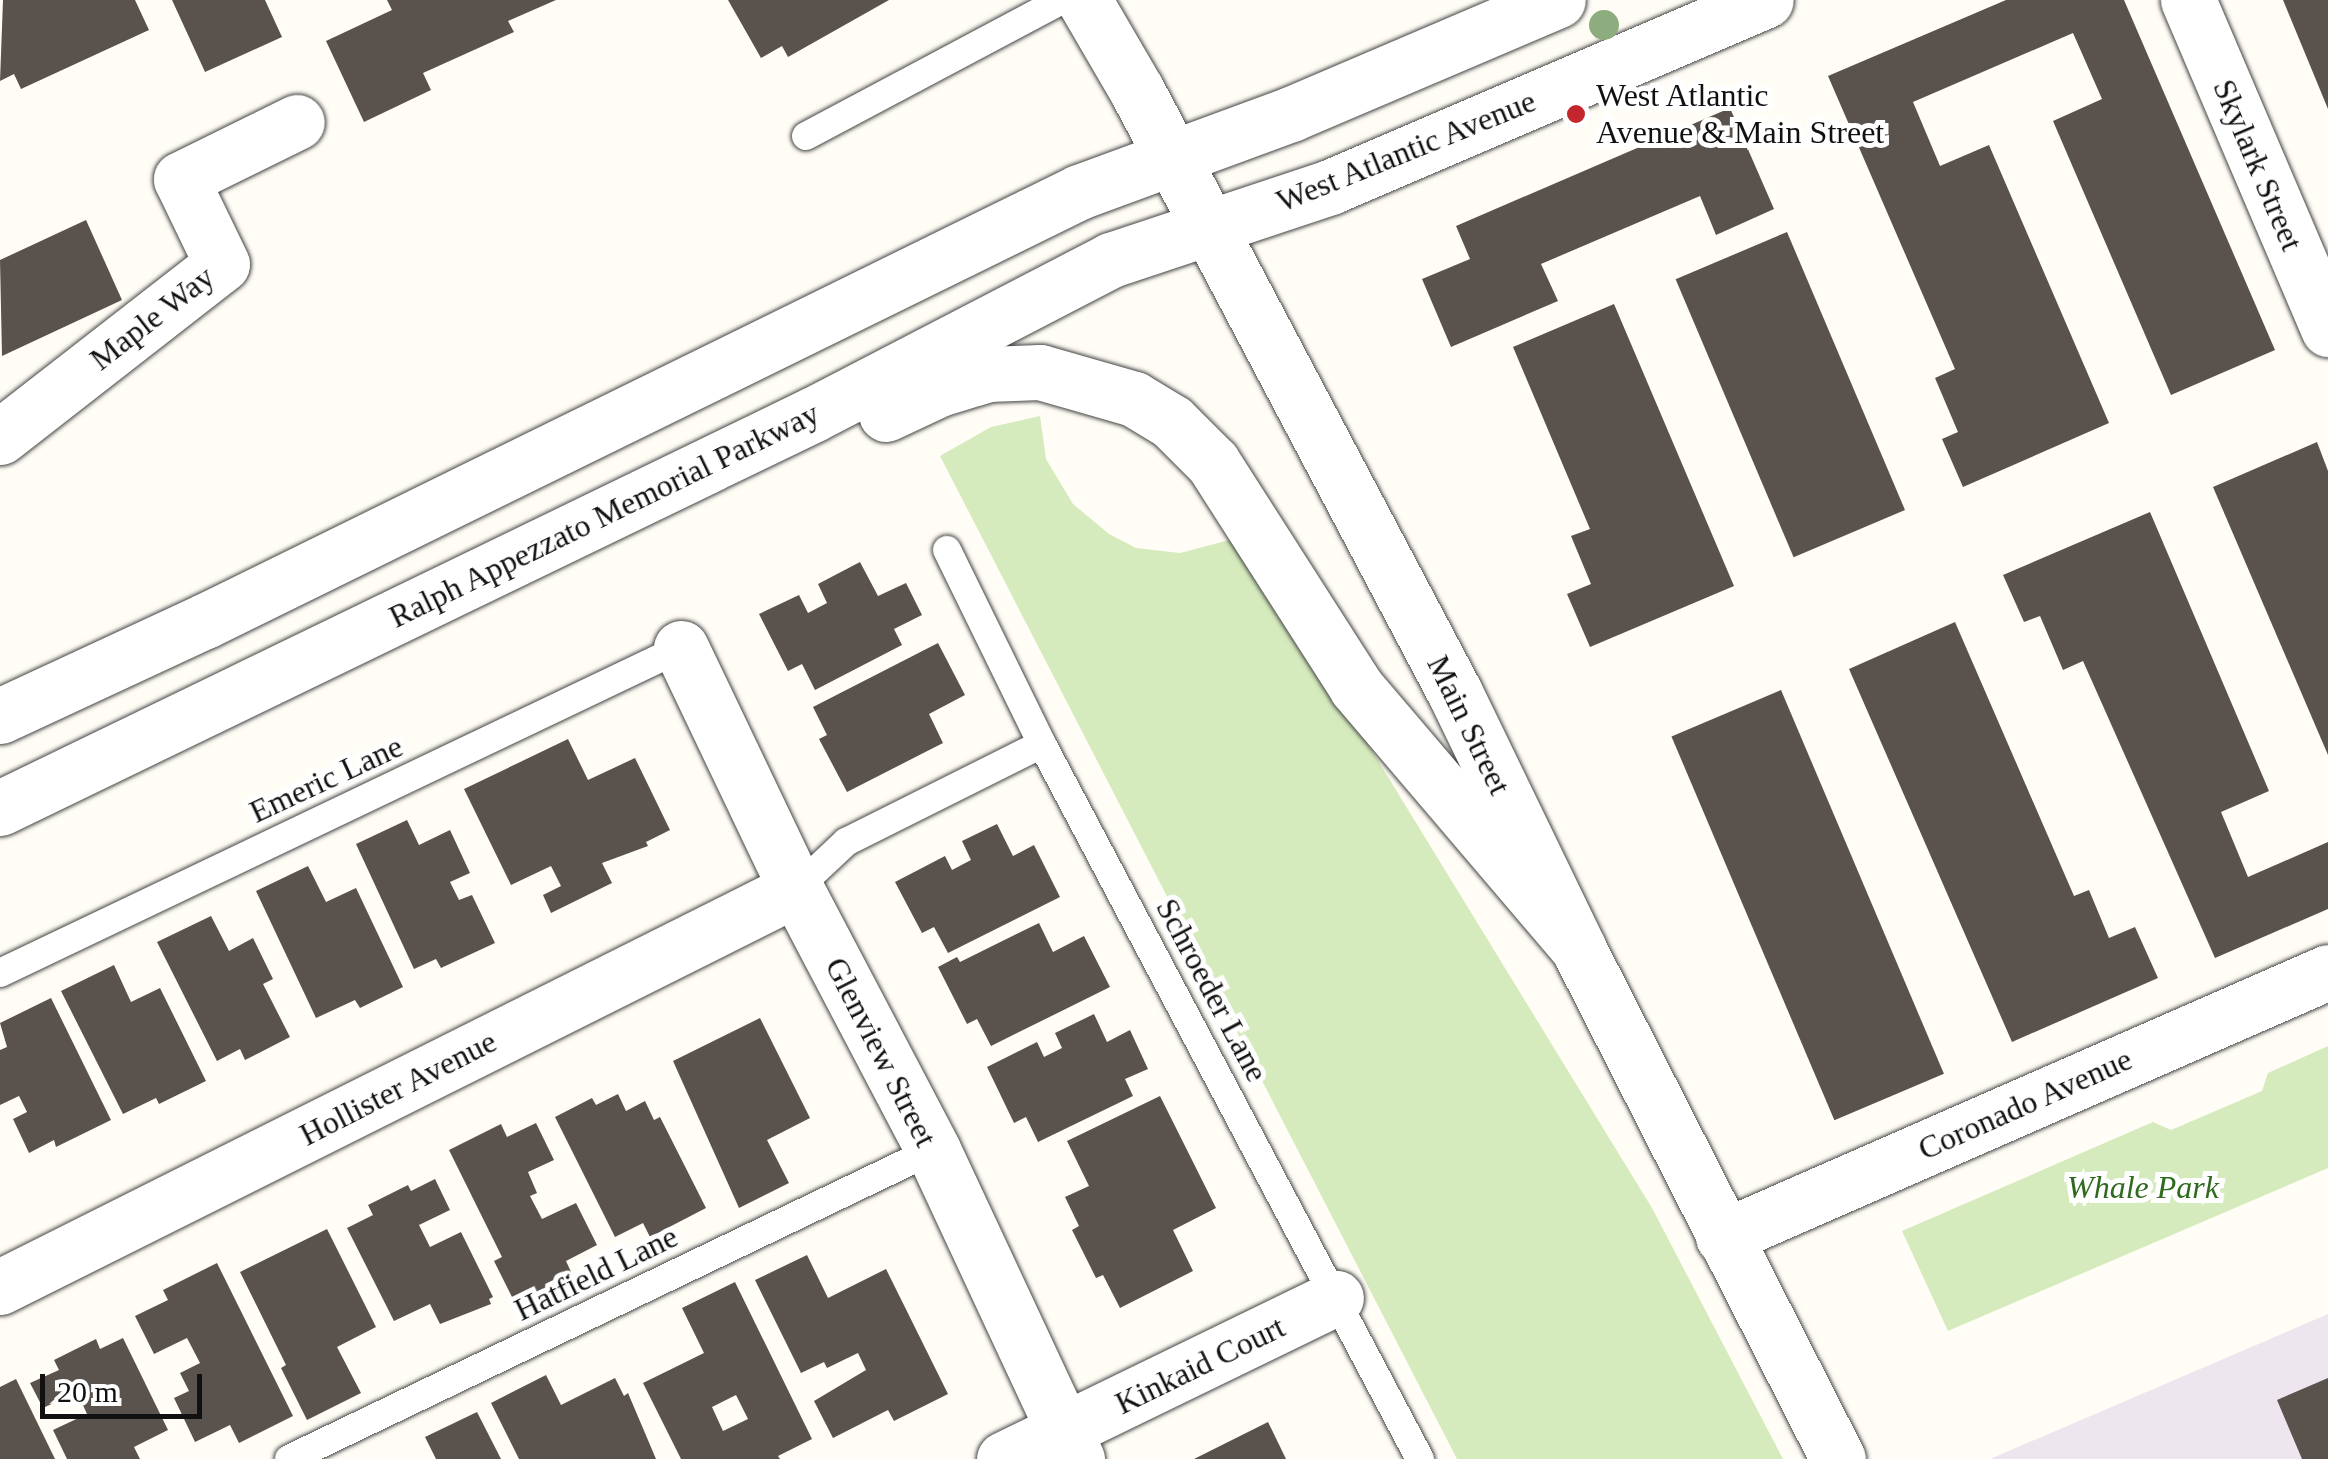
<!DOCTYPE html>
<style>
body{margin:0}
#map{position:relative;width:2328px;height:1459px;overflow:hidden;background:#fffdf5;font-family:Georgia,serif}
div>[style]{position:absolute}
.industrial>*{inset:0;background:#eee6ef}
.green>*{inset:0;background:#d5ebbd}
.building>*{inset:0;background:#5a524d;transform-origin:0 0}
.roads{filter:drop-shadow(0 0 2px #444) drop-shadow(0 0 2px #444)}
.service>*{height:28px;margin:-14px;padding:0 14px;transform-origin:14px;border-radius:14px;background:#fff}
.minor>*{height:55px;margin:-27.5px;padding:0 27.5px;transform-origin:27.5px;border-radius:27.5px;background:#fff}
.tertiary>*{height:55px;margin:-27.5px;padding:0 27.5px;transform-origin:27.5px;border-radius:27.5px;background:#fff}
.trees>*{width:30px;height:30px;margin:-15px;border-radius:50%;background:#8dad7f}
.dots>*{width:28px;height:28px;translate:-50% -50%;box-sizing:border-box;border:5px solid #fff;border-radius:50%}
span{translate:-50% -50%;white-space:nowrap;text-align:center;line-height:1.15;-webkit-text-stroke:10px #fff;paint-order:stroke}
.poi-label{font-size:32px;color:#111}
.left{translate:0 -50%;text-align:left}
.street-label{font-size:32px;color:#111}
.park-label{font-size:32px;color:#2f6b1f;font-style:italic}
.scale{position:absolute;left:40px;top:1374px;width:162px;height:45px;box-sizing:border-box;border:5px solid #111;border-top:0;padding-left:12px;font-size:30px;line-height:35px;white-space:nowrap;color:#111;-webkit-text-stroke:8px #fff;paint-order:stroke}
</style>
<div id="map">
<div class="industrial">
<i style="clip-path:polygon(2328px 1314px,2328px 1459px,1990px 1459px)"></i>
</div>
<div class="green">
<i style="clip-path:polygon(1040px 416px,1046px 459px,1073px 504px,1109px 534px,1136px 548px,1180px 553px,1241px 537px,1652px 1208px,1783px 1459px,1457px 1459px,940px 456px,991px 427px)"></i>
<i style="clip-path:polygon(2328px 1046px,2328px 1168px,1948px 1331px,1902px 1231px,2153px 1122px,2171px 1130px,2262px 1091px,2268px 1073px)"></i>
</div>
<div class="building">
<i style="clip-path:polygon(3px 0,135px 0,149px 30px,21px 89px,14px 74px,0 81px)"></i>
<i style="clip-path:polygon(172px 0,265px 0,282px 37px,205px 72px)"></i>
<i style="clip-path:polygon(387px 0,556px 0,508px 21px,514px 32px,423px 73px,431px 90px,364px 122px,326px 41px,392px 10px)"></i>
<i style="clip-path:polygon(728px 0,889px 0,788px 57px,782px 46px,761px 58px)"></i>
<i style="clip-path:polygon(2006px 0,2124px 0,2275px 350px,2171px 395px,2053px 121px,2102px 99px,2073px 33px,1913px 102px,1940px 166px,1989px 145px,2109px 423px,1963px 487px,1942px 439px,1958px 432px,1935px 378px,1955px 369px,1828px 76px)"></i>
<i style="clip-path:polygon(2283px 0,2328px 0,2328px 109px)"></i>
<i style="clip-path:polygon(1730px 108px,1774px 209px,1716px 235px,1700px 196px,1541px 264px,1558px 301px,1451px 347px,1422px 279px,1470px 259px,1456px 226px)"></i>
<i style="clip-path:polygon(86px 220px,122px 300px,2px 356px,0 260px)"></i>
<i style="left:1787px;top:232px;width:302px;height:121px;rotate:67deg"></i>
<i style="clip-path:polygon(1614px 304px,1734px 586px,1590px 647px,1567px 594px,1591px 584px,1571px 536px,1590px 529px,1513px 347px)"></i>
<i style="clip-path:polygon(2317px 442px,2328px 471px,2328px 755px,2213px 487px)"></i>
<i style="clip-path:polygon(2150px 512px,2269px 791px,2221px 812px,2248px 877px,2328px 842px,2328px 909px,2215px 958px,2083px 661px,2063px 670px,2040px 616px,2024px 622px,2003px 575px)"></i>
<i style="clip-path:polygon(860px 562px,878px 596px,906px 583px,922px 615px,894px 629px,902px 645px,815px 690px,802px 664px,788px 671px,759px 614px,799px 595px,808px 613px,827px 603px,818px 584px)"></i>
<i style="clip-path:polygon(1955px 622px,2074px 896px,2089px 890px,2109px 938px,2135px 927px,2158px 978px,2012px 1042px,1849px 669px)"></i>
<i style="clip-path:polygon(938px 643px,965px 695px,929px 714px,943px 743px,847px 792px,819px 739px,827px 735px,813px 707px)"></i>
<i style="left:1781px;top:690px;width:417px;height:119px;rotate:67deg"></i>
<i style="clip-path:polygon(568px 739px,588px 780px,635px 758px,670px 830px,646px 842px,648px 846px,602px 863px,612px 883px,551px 913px,543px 895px,561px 886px,551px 866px,511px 885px,464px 789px)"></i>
<i style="clip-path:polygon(407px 820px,419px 845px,450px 830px,470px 873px,450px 882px,459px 900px,472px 895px,495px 943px,441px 968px,436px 959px,414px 969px,356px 844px)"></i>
<i style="clip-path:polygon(997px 824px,1013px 856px,1034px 845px,1060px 897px,948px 953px,934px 927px,922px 933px,895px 882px,945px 856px,952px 870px,971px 860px,962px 841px)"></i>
<i style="clip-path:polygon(308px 866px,326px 902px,356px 888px,403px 987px,360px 1008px,355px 1000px,316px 1018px,256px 891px)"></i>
<i style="clip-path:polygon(211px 916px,229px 951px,253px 938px,273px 979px,263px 984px,290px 1037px,245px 1060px,240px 1049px,217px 1061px,157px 942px)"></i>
<i style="clip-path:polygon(1039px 923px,1053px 952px,1084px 936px,1110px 987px,991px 1046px,977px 1019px,967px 1024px,938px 967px,957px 957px,960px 962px)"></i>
<i style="clip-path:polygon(114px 965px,131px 1002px,160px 988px,206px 1081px,159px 1104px,156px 1098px,123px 1114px,61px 991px)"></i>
<i style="clip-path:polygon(51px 998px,111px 1120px,56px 1147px,54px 1140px,29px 1153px,13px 1119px,27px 1112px,19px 1096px,0 1105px,0 1050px,7px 1047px,0 1023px)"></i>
<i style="clip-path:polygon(1094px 1014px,1107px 1042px,1130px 1030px,1148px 1069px,1125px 1079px,1133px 1096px,1038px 1142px,1026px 1117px,1014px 1123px,987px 1067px,1037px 1042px,1044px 1057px,1062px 1048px,1055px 1033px)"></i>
<i style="clip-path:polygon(760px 1018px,810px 1118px,767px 1140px,789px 1183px,739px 1208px,673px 1061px)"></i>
<i style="clip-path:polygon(618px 1094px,626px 1111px,645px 1101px,654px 1120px,660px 1117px,706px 1208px,650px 1237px,643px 1223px,615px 1237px,555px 1117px,592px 1098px,596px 1105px)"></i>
<i style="clip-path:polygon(1160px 1096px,1216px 1208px,1173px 1230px,1193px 1271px,1120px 1308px,1103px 1275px,1096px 1278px,1072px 1230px,1079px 1226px,1065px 1197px,1089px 1186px,1067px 1141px)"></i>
<i style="clip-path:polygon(536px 1123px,554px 1160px,528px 1172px,537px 1193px,530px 1196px,542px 1219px,576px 1203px,597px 1245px,566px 1261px,572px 1274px,515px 1303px,494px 1261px,502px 1257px,449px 1150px,501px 1124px,507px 1137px)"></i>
<i style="clip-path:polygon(435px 1179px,450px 1210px,419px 1225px,430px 1247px,461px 1232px,493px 1297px,489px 1299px,491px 1304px,440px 1324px,430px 1304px,394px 1321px,347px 1228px,373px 1215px,368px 1205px,408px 1185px,411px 1191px)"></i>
<i style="clip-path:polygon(327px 1229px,376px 1327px,337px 1347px,361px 1393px,307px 1420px,281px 1368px,286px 1365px,240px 1272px)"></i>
<i style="clip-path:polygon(807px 1255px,828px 1298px,886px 1269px,948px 1394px,894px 1421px,888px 1410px,833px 1438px,814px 1401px,866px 1370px,858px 1353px,827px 1368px,824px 1362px,801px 1373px,755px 1280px)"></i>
<i style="clip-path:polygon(217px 1263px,293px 1416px,239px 1443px,230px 1425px,195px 1442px,174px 1398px,189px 1391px,180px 1373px,200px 1363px,187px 1338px,154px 1354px,135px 1316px,168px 1300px,163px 1290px)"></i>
<i style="clip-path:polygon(evenodd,735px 1282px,812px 1439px,778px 1456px,780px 1459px,681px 1459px,643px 1383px,704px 1353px,682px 1308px,735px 1282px,736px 1395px,748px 1419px,723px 1431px,712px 1407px,736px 1395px)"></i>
<i style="clip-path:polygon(123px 1338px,168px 1430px,134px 1447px,140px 1459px,67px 1459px,53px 1430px,87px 1414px,77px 1392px,43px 1408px,30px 1383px,59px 1370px,54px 1360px,96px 1339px,100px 1349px)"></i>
<i style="clip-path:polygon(546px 1375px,561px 1405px,615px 1378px,624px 1396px,628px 1393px,656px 1459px,519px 1459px,491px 1403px)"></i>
<i style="clip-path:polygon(2328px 1378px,2328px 1459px,2302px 1459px,2277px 1400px)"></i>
<i style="clip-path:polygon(16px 1379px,55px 1459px,0 1459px,0 1387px)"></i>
<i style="clip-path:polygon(477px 1412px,501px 1459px,436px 1459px,425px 1437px)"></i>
<i style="clip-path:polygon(1268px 1422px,1286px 1459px,1194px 1459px)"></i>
</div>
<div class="roads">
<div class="service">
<i style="left:806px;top:136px;width:290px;rotate:-28deg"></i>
<i style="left:947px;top:550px;width:216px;rotate:63.9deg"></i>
<i style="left:1042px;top:744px;width:809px;rotate:62.14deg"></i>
<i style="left:796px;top:889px;width:69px;rotate:-43.2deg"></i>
<i style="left:846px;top:842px;width:219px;rotate:-26.6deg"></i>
<i style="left:0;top:973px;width:755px;rotate:-25.51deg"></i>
<i style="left:289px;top:1459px;width:714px;rotate:-25.63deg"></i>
</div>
<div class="minor">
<i style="left:2188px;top:0;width:358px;rotate:66.9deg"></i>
<i style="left:0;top:437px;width:281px;rotate:-37.9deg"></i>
<i style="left:222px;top:264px;width:94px;rotate:-115.8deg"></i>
<i style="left:181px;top:179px;width:129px;rotate:-26.2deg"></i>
<i style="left:681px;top:648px;width:267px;rotate:64.5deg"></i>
<i style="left:796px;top:889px;width:295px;rotate:62.3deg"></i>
<i style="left:933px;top:1150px;width:341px;rotate:65deg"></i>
<i style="left:1723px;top:1237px;width:660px;rotate:-23.65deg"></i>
<i style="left:0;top:1287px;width:890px;rotate:-26.57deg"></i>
<i style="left:1004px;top:1459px;width:369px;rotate:-25.9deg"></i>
</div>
<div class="tertiary">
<i style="left:1084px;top:0;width:105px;rotate:59.8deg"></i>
<i style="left:1137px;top:91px;width:681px;rotate:62.16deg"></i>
<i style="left:1455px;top:693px;width:283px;rotate:64.2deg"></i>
<i style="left:1578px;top:948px;width:573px;rotate:63.03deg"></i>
<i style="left:886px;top:414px;width:59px;rotate:-25.3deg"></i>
<i style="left:939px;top:389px;width:51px;rotate:-17deg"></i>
<i style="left:988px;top:374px;width:52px;rotate:-2.2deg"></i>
<i style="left:1040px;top:372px;width:98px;rotate:16deg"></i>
<i style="left:1134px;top:399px;width:44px;rotate:31.2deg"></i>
<i style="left:1172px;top:422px;width:58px;rotate:45deg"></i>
<i style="left:1213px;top:463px;width:266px;rotate:57.4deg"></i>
<i style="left:1356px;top:687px;width:343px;rotate:49.6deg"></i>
<i style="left:0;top:716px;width:226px;rotate:-24.9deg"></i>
<i style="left:205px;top:621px;width:974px;rotate:-26.14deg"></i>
<i style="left:1079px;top:192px;width:226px;rotate:-20.2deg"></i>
<i style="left:1291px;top:114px;width:290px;rotate:-23.1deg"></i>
<i style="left:0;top:808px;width:904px;rotate:-25.83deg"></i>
<i style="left:814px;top:414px;width:335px;rotate:-27.4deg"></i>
<i style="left:1111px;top:260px;width:231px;rotate:-18.4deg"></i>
<i style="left:1330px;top:187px;width:474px;rotate:-23.2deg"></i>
</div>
</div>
<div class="trees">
<i style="left:1604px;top:25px"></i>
</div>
<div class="dots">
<i style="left:1576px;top:114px;background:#c4262e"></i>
</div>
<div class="poi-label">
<span class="left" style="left:1596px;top:114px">West Atlantic<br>Avenue &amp; Main Street</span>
</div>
<div class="street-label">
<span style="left:1406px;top:151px;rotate:-22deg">West Atlantic Avenue</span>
<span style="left:2258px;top:165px;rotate:67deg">Skylark Street</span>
<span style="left:152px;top:318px;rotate:-38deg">Maple Way</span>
<span style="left:604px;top:515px;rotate:-26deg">Ralph Appezzato Memorial Parkway</span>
<span style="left:1469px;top:725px;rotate:64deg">Main Street</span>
<span style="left:326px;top:779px;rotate:-25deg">Emeric Lane</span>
<span style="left:1212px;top:990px;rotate:62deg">Schroeder Lane</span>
<span style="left:881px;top:1052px;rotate:63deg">Glenview Street</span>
<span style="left:398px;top:1088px;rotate:-27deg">Hollister Avenue</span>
<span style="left:2025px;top:1104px;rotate:-24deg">Coronado Avenue</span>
<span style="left:596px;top:1273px;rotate:-26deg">Hatfield Lane</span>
<span style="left:1200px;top:1365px;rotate:-26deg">Kinkaid Court</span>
</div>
<div class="park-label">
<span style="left:2143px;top:1187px">Whale Park</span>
</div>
<div class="scale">20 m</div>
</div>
